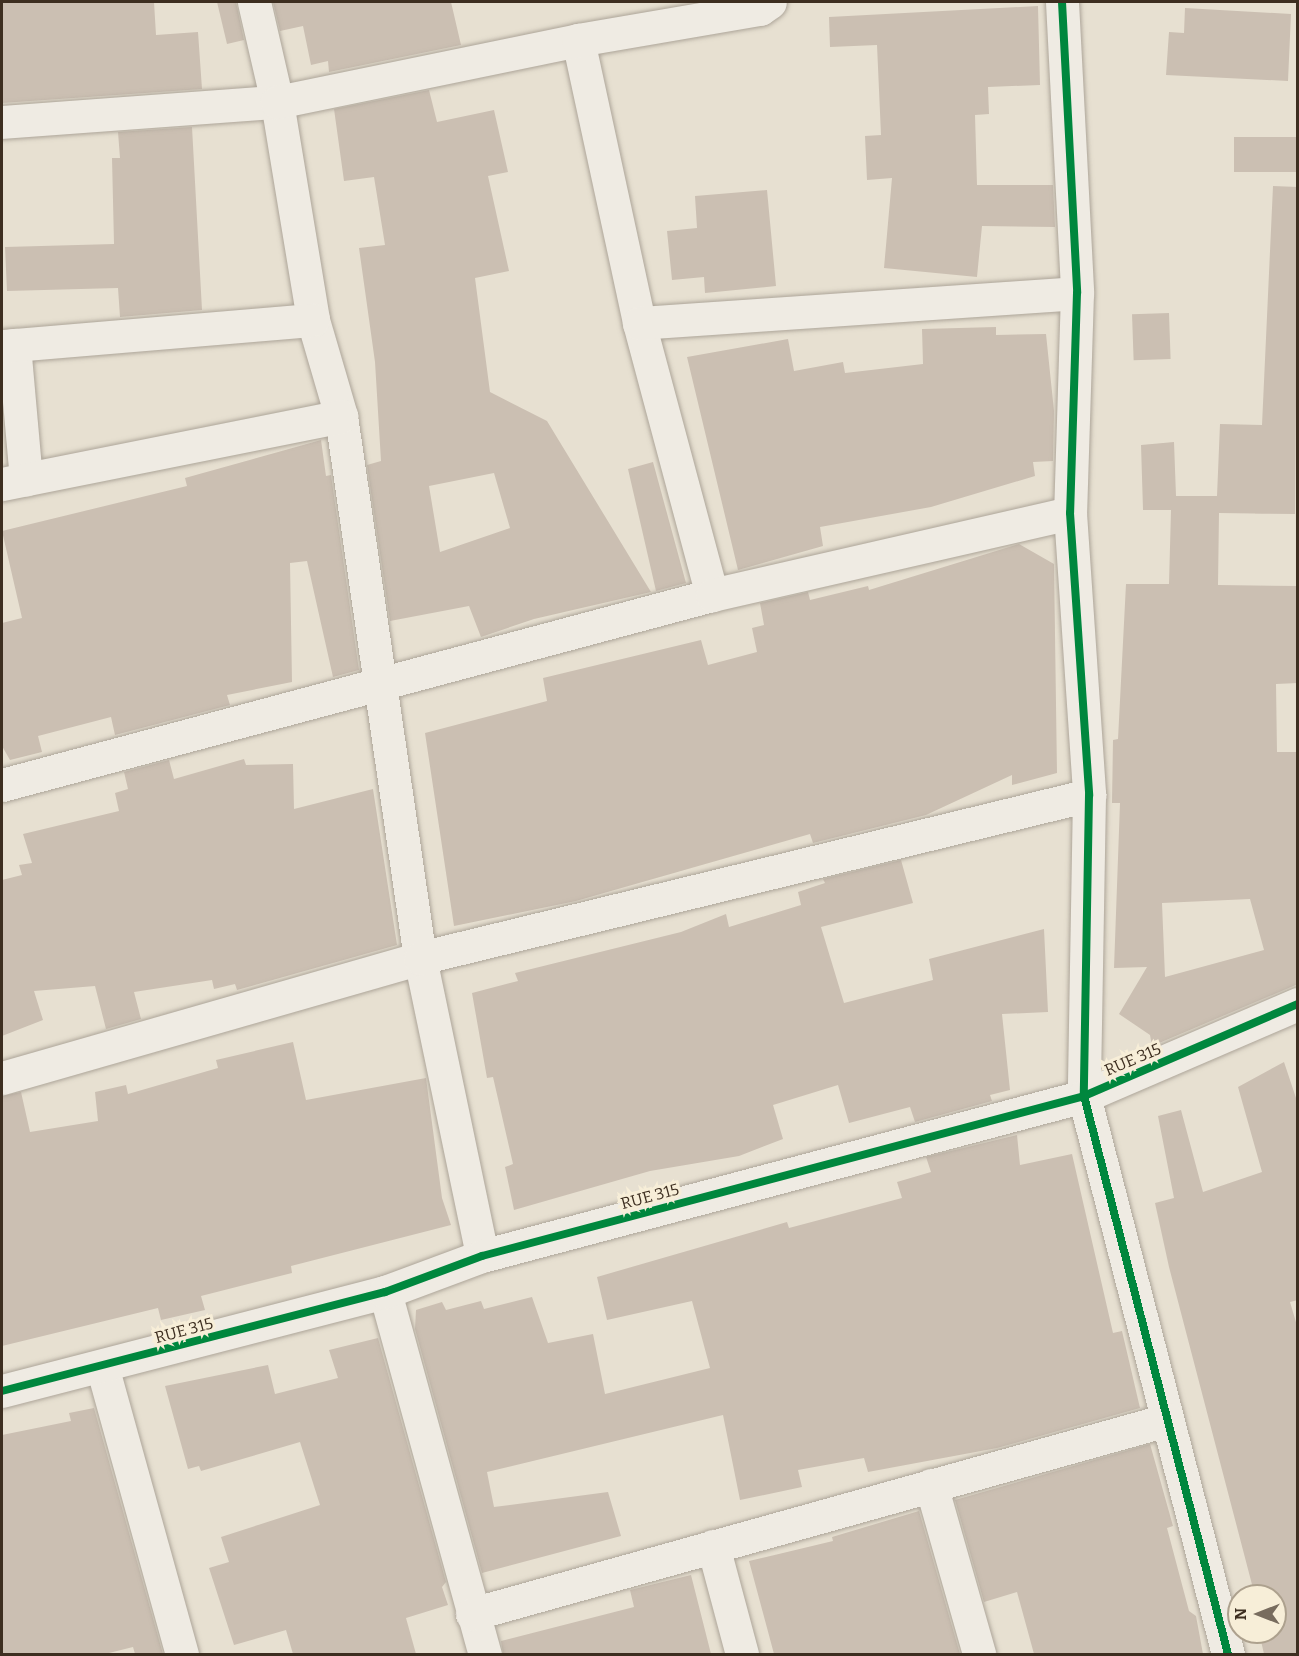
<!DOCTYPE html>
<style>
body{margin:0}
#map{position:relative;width:1299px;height:1656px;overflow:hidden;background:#e7e0d1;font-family:Bitter,serif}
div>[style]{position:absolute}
.building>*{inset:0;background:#cbbfb2;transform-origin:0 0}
.roads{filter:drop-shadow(0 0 2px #ada599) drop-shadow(0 0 2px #ada599)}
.minor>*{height:33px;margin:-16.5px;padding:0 16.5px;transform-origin:16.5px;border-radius:16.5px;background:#efebe3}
.cycleway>*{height:8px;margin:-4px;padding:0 4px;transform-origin:4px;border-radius:4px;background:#00873e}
span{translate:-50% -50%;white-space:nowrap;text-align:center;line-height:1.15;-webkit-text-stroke:6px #f7eed8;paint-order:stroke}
.street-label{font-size:16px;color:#3d2e20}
.frame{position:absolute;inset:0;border:3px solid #3d2e20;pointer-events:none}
.north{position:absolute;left:1227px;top:1584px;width:60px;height:60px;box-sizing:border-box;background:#f7eed8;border:2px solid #ada18e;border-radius:50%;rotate:270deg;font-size:16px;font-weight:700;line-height:24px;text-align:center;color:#3d2e20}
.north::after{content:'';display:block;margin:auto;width:21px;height:27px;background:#786c5e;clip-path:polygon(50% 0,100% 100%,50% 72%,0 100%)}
</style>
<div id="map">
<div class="building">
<i style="clip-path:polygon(2px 2px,154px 2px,156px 35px,198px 32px,202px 89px,2px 103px)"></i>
<i style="clip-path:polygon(217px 2px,236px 2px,244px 40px,227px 44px)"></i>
<i style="clip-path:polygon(273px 2px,451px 2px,461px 45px,329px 72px,328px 61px,311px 65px,303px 26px,280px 31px)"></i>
<i style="clip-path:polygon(1038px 6px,1040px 85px,988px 87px,989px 114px,975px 115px,977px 185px,1053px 185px,1055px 227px,982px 226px,977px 277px,884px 268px,892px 178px,867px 180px,865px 136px,881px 135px,877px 45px,830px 47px,829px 17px)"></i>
<i style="clip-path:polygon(1185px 8px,1291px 14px,1288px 81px,1166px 75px,1169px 32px,1184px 33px)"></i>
<i style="clip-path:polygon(evenodd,429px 90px,437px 122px,494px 110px,508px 172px,488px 176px,509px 271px,475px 278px,490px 392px,547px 421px,651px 592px,534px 619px,481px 637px,469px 606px,390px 621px,367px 465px,381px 461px,375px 362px,359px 248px,385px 245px,374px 177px,344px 181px,334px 109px,429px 90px,494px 473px,510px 528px,440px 552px,429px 486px,494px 473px)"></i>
<i style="clip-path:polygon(192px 127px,202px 310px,120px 317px,118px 288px,7px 291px,5px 247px,114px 244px,112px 158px,120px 158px,118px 132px)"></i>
<i style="left:1298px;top:137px;width:35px;height:64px;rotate:90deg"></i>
<i style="clip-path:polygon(evenodd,1273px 186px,1298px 187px,1295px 514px,1219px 513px,1218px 585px,1298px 586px,1298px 683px,1276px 684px,1277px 752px,1298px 752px,1298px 984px,1152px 1046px,1150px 1035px,1119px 1014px,1147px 967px,1114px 968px,1120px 803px,1112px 803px,1113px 740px,1118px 739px,1126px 584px,1169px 584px,1171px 510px,1143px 510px,1141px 445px,1174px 442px,1176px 496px,1217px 496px,1220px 424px,1262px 425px,1273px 186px,1250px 899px,1264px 950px,1165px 977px,1162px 903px,1250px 899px)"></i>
<i style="clip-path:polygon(767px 190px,776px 286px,705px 293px,704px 277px,672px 280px,667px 231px,697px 228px,695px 196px)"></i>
<i style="left:1169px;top:313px;width:46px;height:37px;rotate:88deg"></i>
<i style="clip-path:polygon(996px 327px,996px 335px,1046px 334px,1054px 411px,1053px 461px,1033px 462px,1035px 476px,931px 507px,820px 527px,823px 546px,738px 570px,687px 357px,788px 339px,794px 371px,843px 362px,845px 373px,923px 364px,922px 329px)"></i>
<i style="clip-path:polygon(321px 440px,326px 476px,331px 475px,359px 670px,333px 677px,307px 561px,290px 563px,292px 682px,227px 695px,230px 705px,115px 735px,111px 717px,38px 736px,42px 752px,10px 760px,2px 746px,2px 623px,22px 618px,2px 531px,187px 486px,185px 478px)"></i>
<i style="clip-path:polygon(653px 462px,686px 583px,656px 591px,628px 469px)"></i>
<i style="clip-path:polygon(1019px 544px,1054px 564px,1057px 773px,1012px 785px,1012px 775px,926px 815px,813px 843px,810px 834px,576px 901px,454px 926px,425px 733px,547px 701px,543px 678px,701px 640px,708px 665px,757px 652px,752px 628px,764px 625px,760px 603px,808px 592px,810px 600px,868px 586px,869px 590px)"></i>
<i style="clip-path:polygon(244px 759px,246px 765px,293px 764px,294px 809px,373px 789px,397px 945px,237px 990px,235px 984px,214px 989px,212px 980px,134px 992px,141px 1019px,106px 1029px,95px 986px,34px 991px,43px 1020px,2px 1036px,2px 880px,22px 875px,19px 865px,32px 863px,23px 834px,119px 811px,115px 793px,128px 789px,124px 772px,169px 760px,174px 779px)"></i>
<i style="clip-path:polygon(901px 860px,913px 903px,821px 927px,844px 1003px,933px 980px,929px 959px,1044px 929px,1048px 1012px,1002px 1014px,1010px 1090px,990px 1095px,992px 1101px,915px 1122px,910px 1107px,849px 1123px,838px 1085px,773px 1105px,783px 1139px,739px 1156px,650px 1171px,514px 1210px,505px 1167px,513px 1164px,493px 1077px,487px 1078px,472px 993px,518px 981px,515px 973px,681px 932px,726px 914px,729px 927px,801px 905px,798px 892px,825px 883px,823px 879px)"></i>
<i style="clip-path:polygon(293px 1042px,306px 1100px,426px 1078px,442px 1198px,451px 1225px,291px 1266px,292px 1273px,201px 1296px,205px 1310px,161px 1320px,158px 1308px,2px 1346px,2px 1096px,21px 1092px,30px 1132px,98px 1121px,95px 1092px,126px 1085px,128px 1094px,218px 1068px,216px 1060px)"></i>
<i style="clip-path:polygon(1284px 1062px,1298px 1104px,1298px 1300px,1290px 1302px,1298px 1329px,1298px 1654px,1264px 1654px,1259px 1632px,1275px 1632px,1275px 1596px,1255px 1596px,1169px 1267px,1155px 1203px,1174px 1198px,1158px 1116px,1181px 1110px,1203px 1192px,1262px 1172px,1238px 1087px)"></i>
<i style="clip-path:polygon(1017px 1135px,1020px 1165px,1072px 1154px,1113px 1333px,1122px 1331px,1140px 1408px,997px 1448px,868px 1472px,864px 1458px,798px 1470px,802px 1487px,740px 1500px,723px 1415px,487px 1472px,494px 1507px,608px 1492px,621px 1536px,482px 1573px,415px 1329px,416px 1310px,442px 1302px,446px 1310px,481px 1301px,484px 1309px,532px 1297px,548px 1343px,593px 1334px,605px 1394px,710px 1368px,692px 1301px,607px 1320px,597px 1277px,787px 1222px,789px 1228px,902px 1198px,897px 1182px,931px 1172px,926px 1157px)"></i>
<i style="clip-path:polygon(378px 1338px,446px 1582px,442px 1587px,448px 1605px,406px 1618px,416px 1654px,293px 1654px,286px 1630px,234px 1645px,209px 1568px,229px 1562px,221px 1537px,320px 1505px,300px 1442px,201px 1471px,199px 1466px,188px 1469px,165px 1386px,268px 1365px,275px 1394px,338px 1378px,329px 1350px)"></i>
<i style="clip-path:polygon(94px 1408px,163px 1654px,135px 1654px,133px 1647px,105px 1654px,2px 1654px,2px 1435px,71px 1421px,69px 1413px)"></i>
<i style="clip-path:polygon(1150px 1444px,1173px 1526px,1167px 1528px,1189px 1611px,1196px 1616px,1203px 1654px,1034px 1654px,1017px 1592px,984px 1602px,955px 1500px)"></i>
<i style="clip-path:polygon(919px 1511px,960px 1654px,774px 1654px,749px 1561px,833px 1541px,832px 1537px)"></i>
<i style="clip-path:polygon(691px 1575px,711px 1654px,503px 1654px,501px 1641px,634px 1607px,630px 1590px)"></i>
</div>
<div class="roads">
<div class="minor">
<i style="left:254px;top:2px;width:103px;rotate:77deg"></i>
<i style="left:277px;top:102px;width:221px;rotate:80.6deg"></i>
<i style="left:313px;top:320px;width:100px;rotate:73.7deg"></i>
<i style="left:341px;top:416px;width:548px;rotate:81.71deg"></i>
<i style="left:420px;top:958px;width:304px;rotate:78.2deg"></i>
<i style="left:1062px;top:2px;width:291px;rotate:87deg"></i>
<i style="left:1077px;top:293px;width:220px;rotate:91.8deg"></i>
<i style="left:1070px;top:513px;width:283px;rotate:86.1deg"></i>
<i style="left:1089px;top:795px;width:301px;rotate:91deg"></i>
<i style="left:1084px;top:1096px;width:576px;rotate:75.53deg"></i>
<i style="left:578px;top:40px;width:289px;rotate:77.8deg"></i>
<i style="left:639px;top:323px;width:282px;rotate:75deg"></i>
<i style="left:2px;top:122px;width:276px;rotate:-4.2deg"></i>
<i style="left:277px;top:102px;width:307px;rotate:-11.6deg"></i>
<i style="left:578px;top:40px;width:185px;rotate:-9.7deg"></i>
<i style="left:760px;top:9px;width:12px;rotate:-35deg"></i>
<i style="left:639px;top:323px;width:439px;rotate:-3.9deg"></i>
<i style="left:14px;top:345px;width:135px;rotate:84.9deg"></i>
<i style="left:2px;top:346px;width:312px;rotate:-4.8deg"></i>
<i style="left:2px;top:484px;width:346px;rotate:-11.3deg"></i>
<i style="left:2px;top:785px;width:735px;rotate:-14.98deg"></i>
<i style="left:712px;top:595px;width:367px;rotate:-12.9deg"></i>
<i style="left:2px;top:1078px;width:435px;rotate:-16deg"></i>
<i style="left:420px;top:958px;width:689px;rotate:-13.69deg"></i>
<i style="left:385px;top:1292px;width:376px;rotate:74.6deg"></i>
<i style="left:102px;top:1366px;width:299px;rotate:74.5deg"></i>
<i style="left:2px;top:1391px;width:396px;rotate:-14.5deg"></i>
<i style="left:385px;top:1292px;width:103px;rotate:-20.4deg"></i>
<i style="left:482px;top:1256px;width:623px;rotate:-14.88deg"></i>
<i style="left:1084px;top:1096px;width:233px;rotate:-23.3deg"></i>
<i style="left:931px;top:1485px;width:176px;rotate:74.1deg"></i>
<i style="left:713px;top:1546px;width:112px;rotate:75deg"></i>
<i style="left:472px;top:1614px;width:722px;rotate:-15.6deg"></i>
</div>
</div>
<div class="cycleway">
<i style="left:1062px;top:2px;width:291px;rotate:87deg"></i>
<i style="left:1077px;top:293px;width:220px;rotate:91.8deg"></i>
<i style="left:1070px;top:513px;width:283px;rotate:86.1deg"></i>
<i style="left:1089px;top:795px;width:301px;rotate:91deg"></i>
<i style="left:1084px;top:1096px;width:576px;rotate:75.53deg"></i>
<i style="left:2px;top:1391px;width:396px;rotate:-14.5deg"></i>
<i style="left:385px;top:1292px;width:103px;rotate:-20.4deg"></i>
<i style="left:482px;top:1256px;width:623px;rotate:-14.88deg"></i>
<i style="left:1084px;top:1096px;width:233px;rotate:-23.3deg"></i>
</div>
<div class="street-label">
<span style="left:1133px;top:1060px;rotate:-23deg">RUE 315</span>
<span style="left:650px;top:1197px;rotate:-15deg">RUE 315</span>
<span style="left:184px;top:1331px;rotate:-15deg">RUE 315</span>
</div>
<div class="frame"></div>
<div class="north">N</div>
</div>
